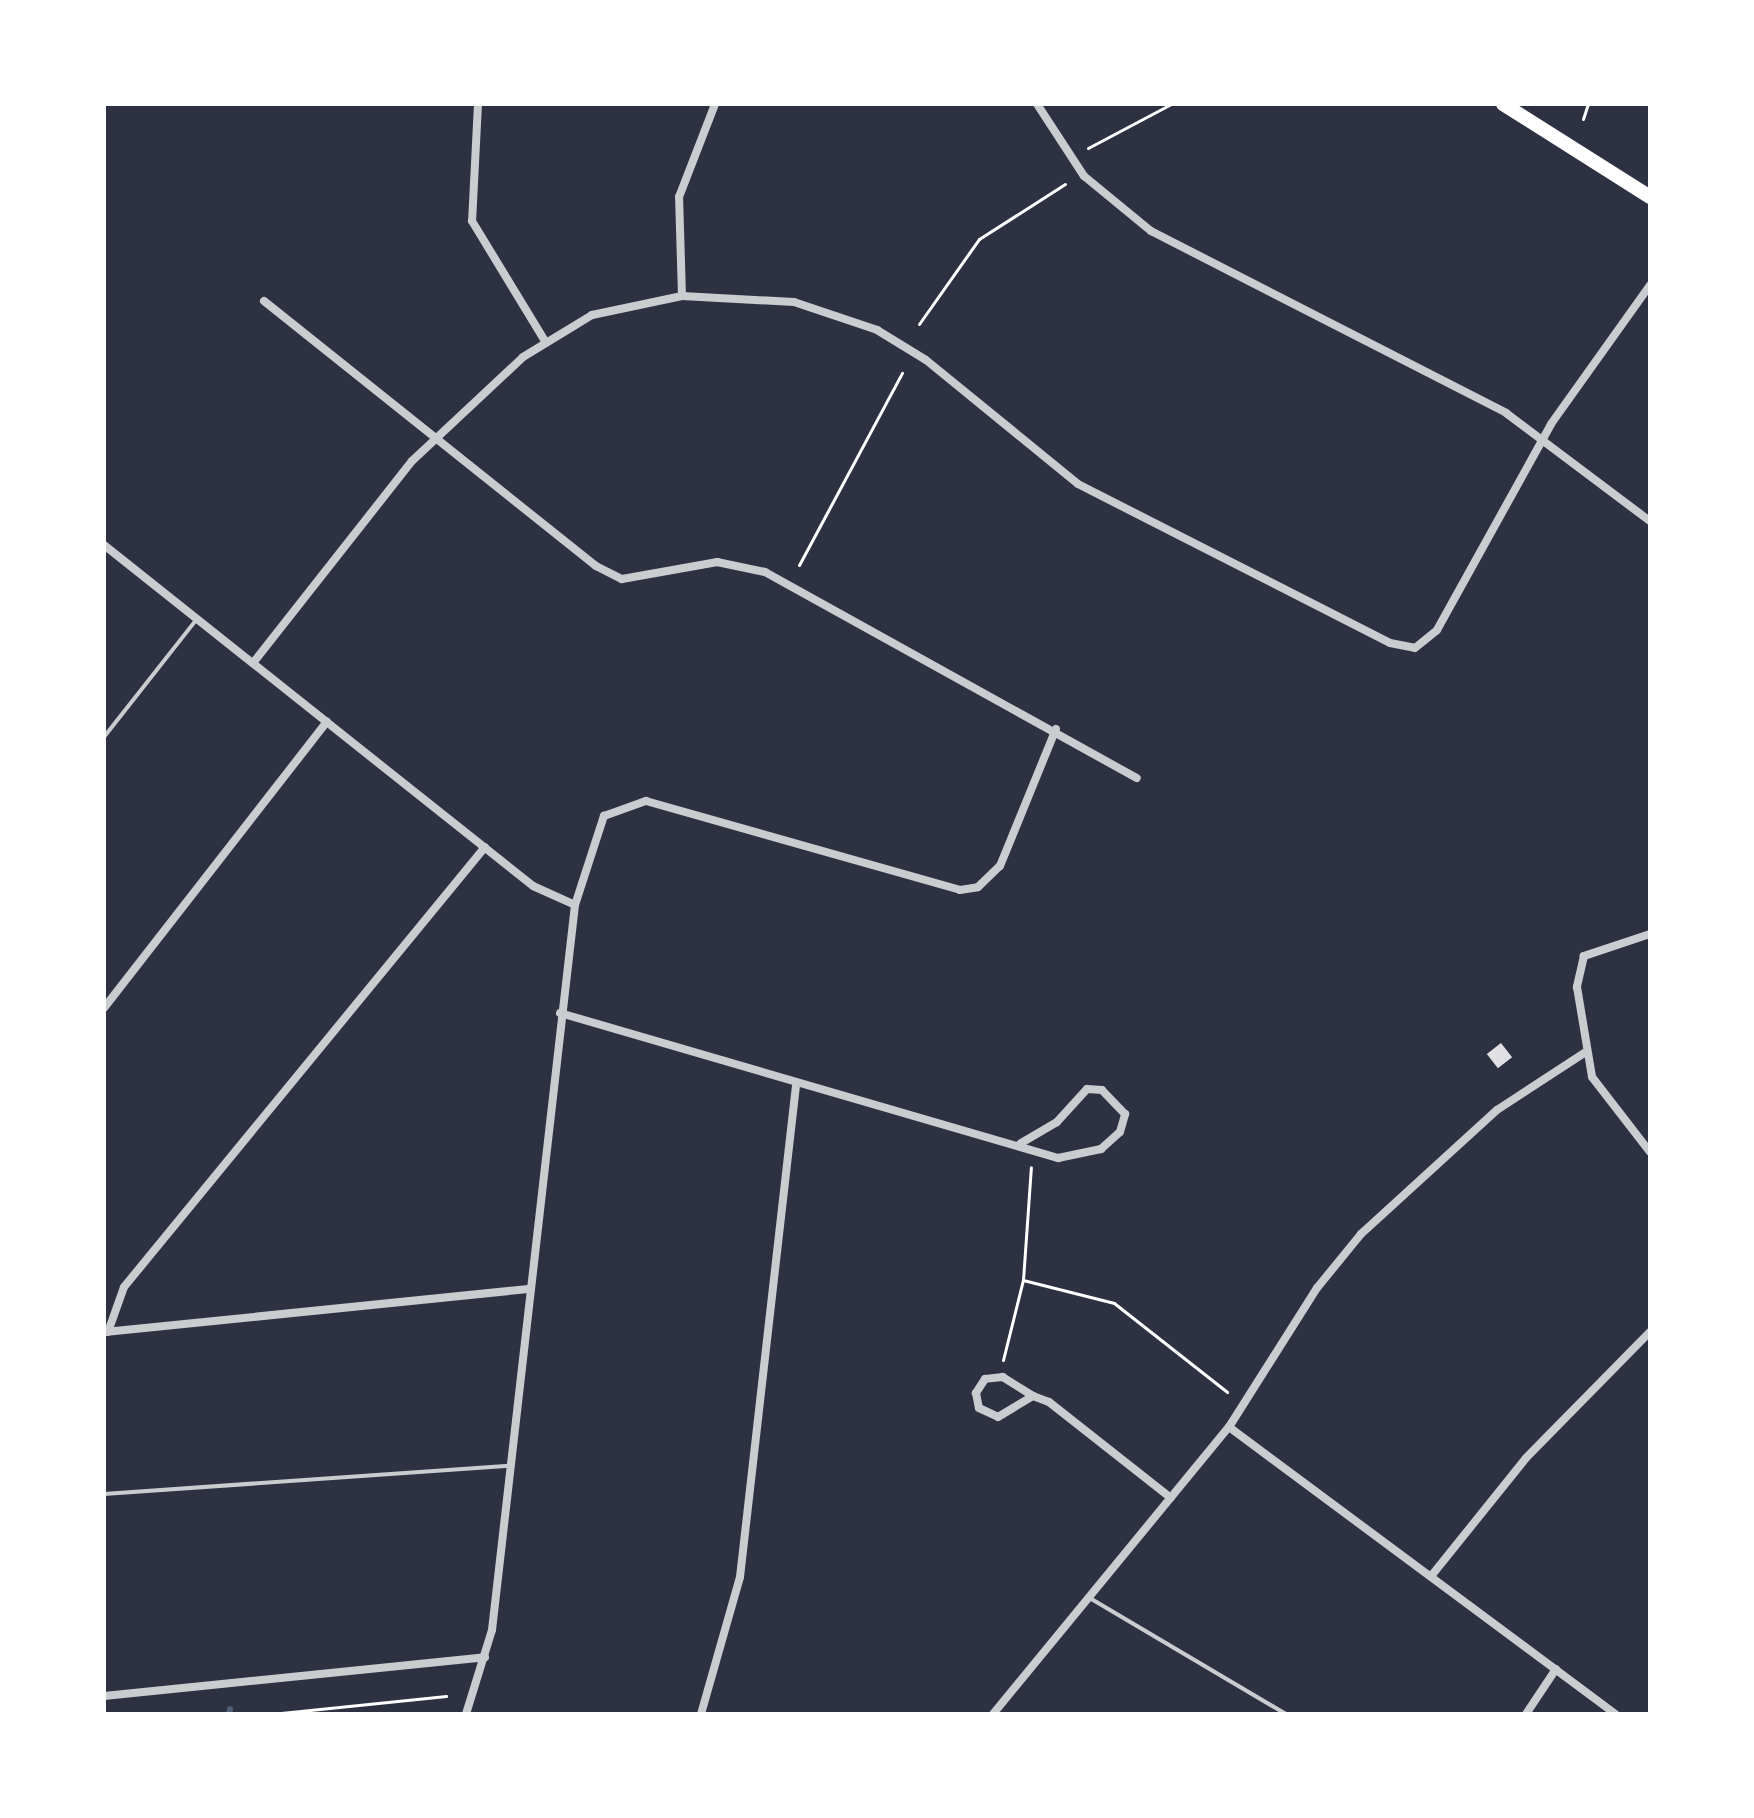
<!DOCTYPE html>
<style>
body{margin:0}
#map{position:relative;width:1754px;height:1818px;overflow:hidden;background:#2d3142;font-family:Roboto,sans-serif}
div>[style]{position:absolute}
.stream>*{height:6px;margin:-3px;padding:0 3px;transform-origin:3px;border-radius:3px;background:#4f5d75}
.building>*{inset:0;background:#e0e0e3;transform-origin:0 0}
.path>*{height:3px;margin:-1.5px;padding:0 1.5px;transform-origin:1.5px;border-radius:1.5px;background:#fff}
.service>*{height:4px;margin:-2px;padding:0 2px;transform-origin:2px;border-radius:2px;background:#caccd0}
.minor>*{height:8px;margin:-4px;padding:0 4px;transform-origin:4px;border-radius:4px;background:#caccd0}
.trunk>*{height:14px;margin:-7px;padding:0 7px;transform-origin:7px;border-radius:7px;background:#fff}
span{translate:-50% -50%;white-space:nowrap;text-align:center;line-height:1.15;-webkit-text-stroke:8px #fff;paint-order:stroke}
.frame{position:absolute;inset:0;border:106px solid #fff;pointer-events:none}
</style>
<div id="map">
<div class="stream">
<i style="left:229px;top:1714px;width:5px;rotate:-79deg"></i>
</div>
<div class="building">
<i style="left:1501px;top:1043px;width:18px;height:18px;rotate:52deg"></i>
</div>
<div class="path">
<i style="left:1583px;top:119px;width:16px;rotate:-72deg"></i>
<i style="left:1088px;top:148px;width:94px;rotate:-27.9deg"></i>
<i style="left:919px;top:324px;width:104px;rotate:-54.8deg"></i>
<i style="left:979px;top:239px;width:102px;rotate:-32.6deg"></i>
<i style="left:799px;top:565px;width:218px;rotate:-61.8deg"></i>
<i style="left:1023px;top:1280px;width:113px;rotate:-86deg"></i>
<i style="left:1003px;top:1360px;width:82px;rotate:-76deg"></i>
<i style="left:1023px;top:1280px;width:94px;rotate:14.2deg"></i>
<i style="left:1114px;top:1303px;width:144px;rotate:38.2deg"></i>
<i style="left:281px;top:1713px;width:166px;rotate:-5.9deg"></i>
</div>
<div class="service">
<i style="left:104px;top:737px;width:150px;rotate:-51.8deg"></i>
<i style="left:104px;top:1494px;width:406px;rotate:-4deg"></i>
<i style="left:1088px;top:1597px;width:230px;rotate:30.6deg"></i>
</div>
<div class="minor">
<i style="left:478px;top:104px;width:117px;rotate:92.9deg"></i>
<i style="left:472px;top:221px;width:140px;rotate:58.7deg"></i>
<i style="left:1037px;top:104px;width:86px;rotate:56.9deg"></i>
<i style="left:1084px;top:176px;width:87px;rotate:39.4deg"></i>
<i style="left:1151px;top:231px;width:399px;rotate:27.1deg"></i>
<i style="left:1506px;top:413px;width:180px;rotate:36.9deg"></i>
<i style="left:682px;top:296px;width:99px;rotate:-91.7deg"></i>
<i style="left:679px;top:197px;width:100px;rotate:-68.8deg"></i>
<i style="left:264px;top:301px;width:425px;rotate:38.6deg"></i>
<i style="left:596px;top:566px;width:29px;rotate:27deg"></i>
<i style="left:622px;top:579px;width:97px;rotate:-10.1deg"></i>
<i style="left:717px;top:562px;width:49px;rotate:11.8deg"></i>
<i style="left:765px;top:572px;width:425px;rotate:29deg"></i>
<i style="left:104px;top:545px;width:548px;rotate:38.48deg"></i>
<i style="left:533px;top:886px;width:46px;rotate:24.3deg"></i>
<i style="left:253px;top:663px;width:257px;rotate:-51.8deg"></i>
<i style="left:412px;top:461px;width:152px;rotate:-43.1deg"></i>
<i style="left:523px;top:357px;width:81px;rotate:-31.3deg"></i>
<i style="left:592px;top:315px;width:92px;rotate:-11.9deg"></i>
<i style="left:682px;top:296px;width:112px;rotate:3.1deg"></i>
<i style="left:794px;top:302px;width:88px;rotate:18.6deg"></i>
<i style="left:877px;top:330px;width:57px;rotate:31.5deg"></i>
<i style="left:926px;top:360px;width:196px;rotate:39.2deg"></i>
<i style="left:1078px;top:484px;width:350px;rotate:27deg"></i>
<i style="left:1390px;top:643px;width:25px;rotate:11deg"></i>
<i style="left:1415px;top:648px;width:28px;rotate:-39deg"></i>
<i style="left:1437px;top:630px;width:235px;rotate:-61deg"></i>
<i style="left:1551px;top:424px;width:171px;rotate:-54.5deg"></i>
<i style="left:1650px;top:934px;width:70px;rotate:161.6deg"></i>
<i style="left:1584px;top:956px;width:32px;rotate:103deg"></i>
<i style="left:1577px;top:987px;width:91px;rotate:80.5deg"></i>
<i style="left:1592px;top:1077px;width:95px;rotate:52.3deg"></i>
<i style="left:104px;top:1008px;width:363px;rotate:-52.1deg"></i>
<i style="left:560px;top:1013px;width:519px;rotate:16.23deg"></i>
<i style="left:1058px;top:1158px;width:44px;rotate:-11.8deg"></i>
<i style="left:1101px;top:1149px;width:25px;rotate:-42deg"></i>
<i style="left:1120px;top:1132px;width:19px;rotate:-74deg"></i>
<i style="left:1125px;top:1114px;width:33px;rotate:-134deg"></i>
<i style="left:1102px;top:1090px;width:15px;rotate:-176deg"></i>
<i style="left:1087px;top:1089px;width:45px;rotate:132.3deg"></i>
<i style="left:1057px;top:1122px;width:42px;rotate:149.7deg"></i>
<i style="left:105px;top:1332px;width:428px;rotate:-5.8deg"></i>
<i style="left:108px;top:1332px;width:48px;rotate:-70.4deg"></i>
<i style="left:124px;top:1287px;width:569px;rotate:-50.63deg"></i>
<i style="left:1033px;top:1396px;width:36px;rotate:-148deg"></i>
<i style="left:1003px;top:1377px;width:18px;rotate:174deg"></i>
<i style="left:985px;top:1379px;width:17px;rotate:123deg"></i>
<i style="left:976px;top:1393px;width:15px;rotate:79deg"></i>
<i style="left:979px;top:1408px;width:21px;rotate:25deg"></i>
<i style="left:998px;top:1417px;width:41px;rotate:-31deg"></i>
<i style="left:1033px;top:1396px;width:17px;rotate:21deg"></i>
<i style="left:1049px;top:1402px;width:155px;rotate:38.2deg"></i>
<i style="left:1229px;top:1427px;width:482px;rotate:36.6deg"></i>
<i style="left:1432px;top:1575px;width:150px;rotate:-51.2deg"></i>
<i style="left:1526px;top:1458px;width:177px;rotate:-45.5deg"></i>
<i style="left:104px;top:1696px;width:383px;rotate:-5.8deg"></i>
<i style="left:466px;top:1714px;width:88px;rotate:-72.8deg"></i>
<i style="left:492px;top:1630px;width:730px;rotate:-83.47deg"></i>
<i style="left:575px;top:905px;width:94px;rotate:-72deg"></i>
<i style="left:604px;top:816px;width:45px;rotate:-19.7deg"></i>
<i style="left:646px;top:801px;width:326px;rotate:15.8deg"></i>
<i style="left:960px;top:890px;width:18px;rotate:-9deg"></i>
<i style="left:978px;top:887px;width:30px;rotate:-44deg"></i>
<i style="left:1000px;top:866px;width:148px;rotate:-67.8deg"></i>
<i style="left:701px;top:1714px;width:142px;rotate:-74.1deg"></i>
<i style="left:740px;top:1577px;width:498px;rotate:-83.5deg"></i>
<i style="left:993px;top:1714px;width:372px;rotate:-50.6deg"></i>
<i style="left:1229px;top:1427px;width:165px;rotate:-57.7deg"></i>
<i style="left:1317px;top:1288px;width:70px;rotate:-50.8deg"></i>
<i style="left:1361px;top:1234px;width:184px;rotate:-42.4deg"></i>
<i style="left:1497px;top:1110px;width:104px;rotate:-33.2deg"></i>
<i style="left:1526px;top:1714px;width:54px;rotate:-56.3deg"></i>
</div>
<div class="trunk">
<i style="left:1503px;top:104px;width:174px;rotate:32.3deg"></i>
</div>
<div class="frame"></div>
</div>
